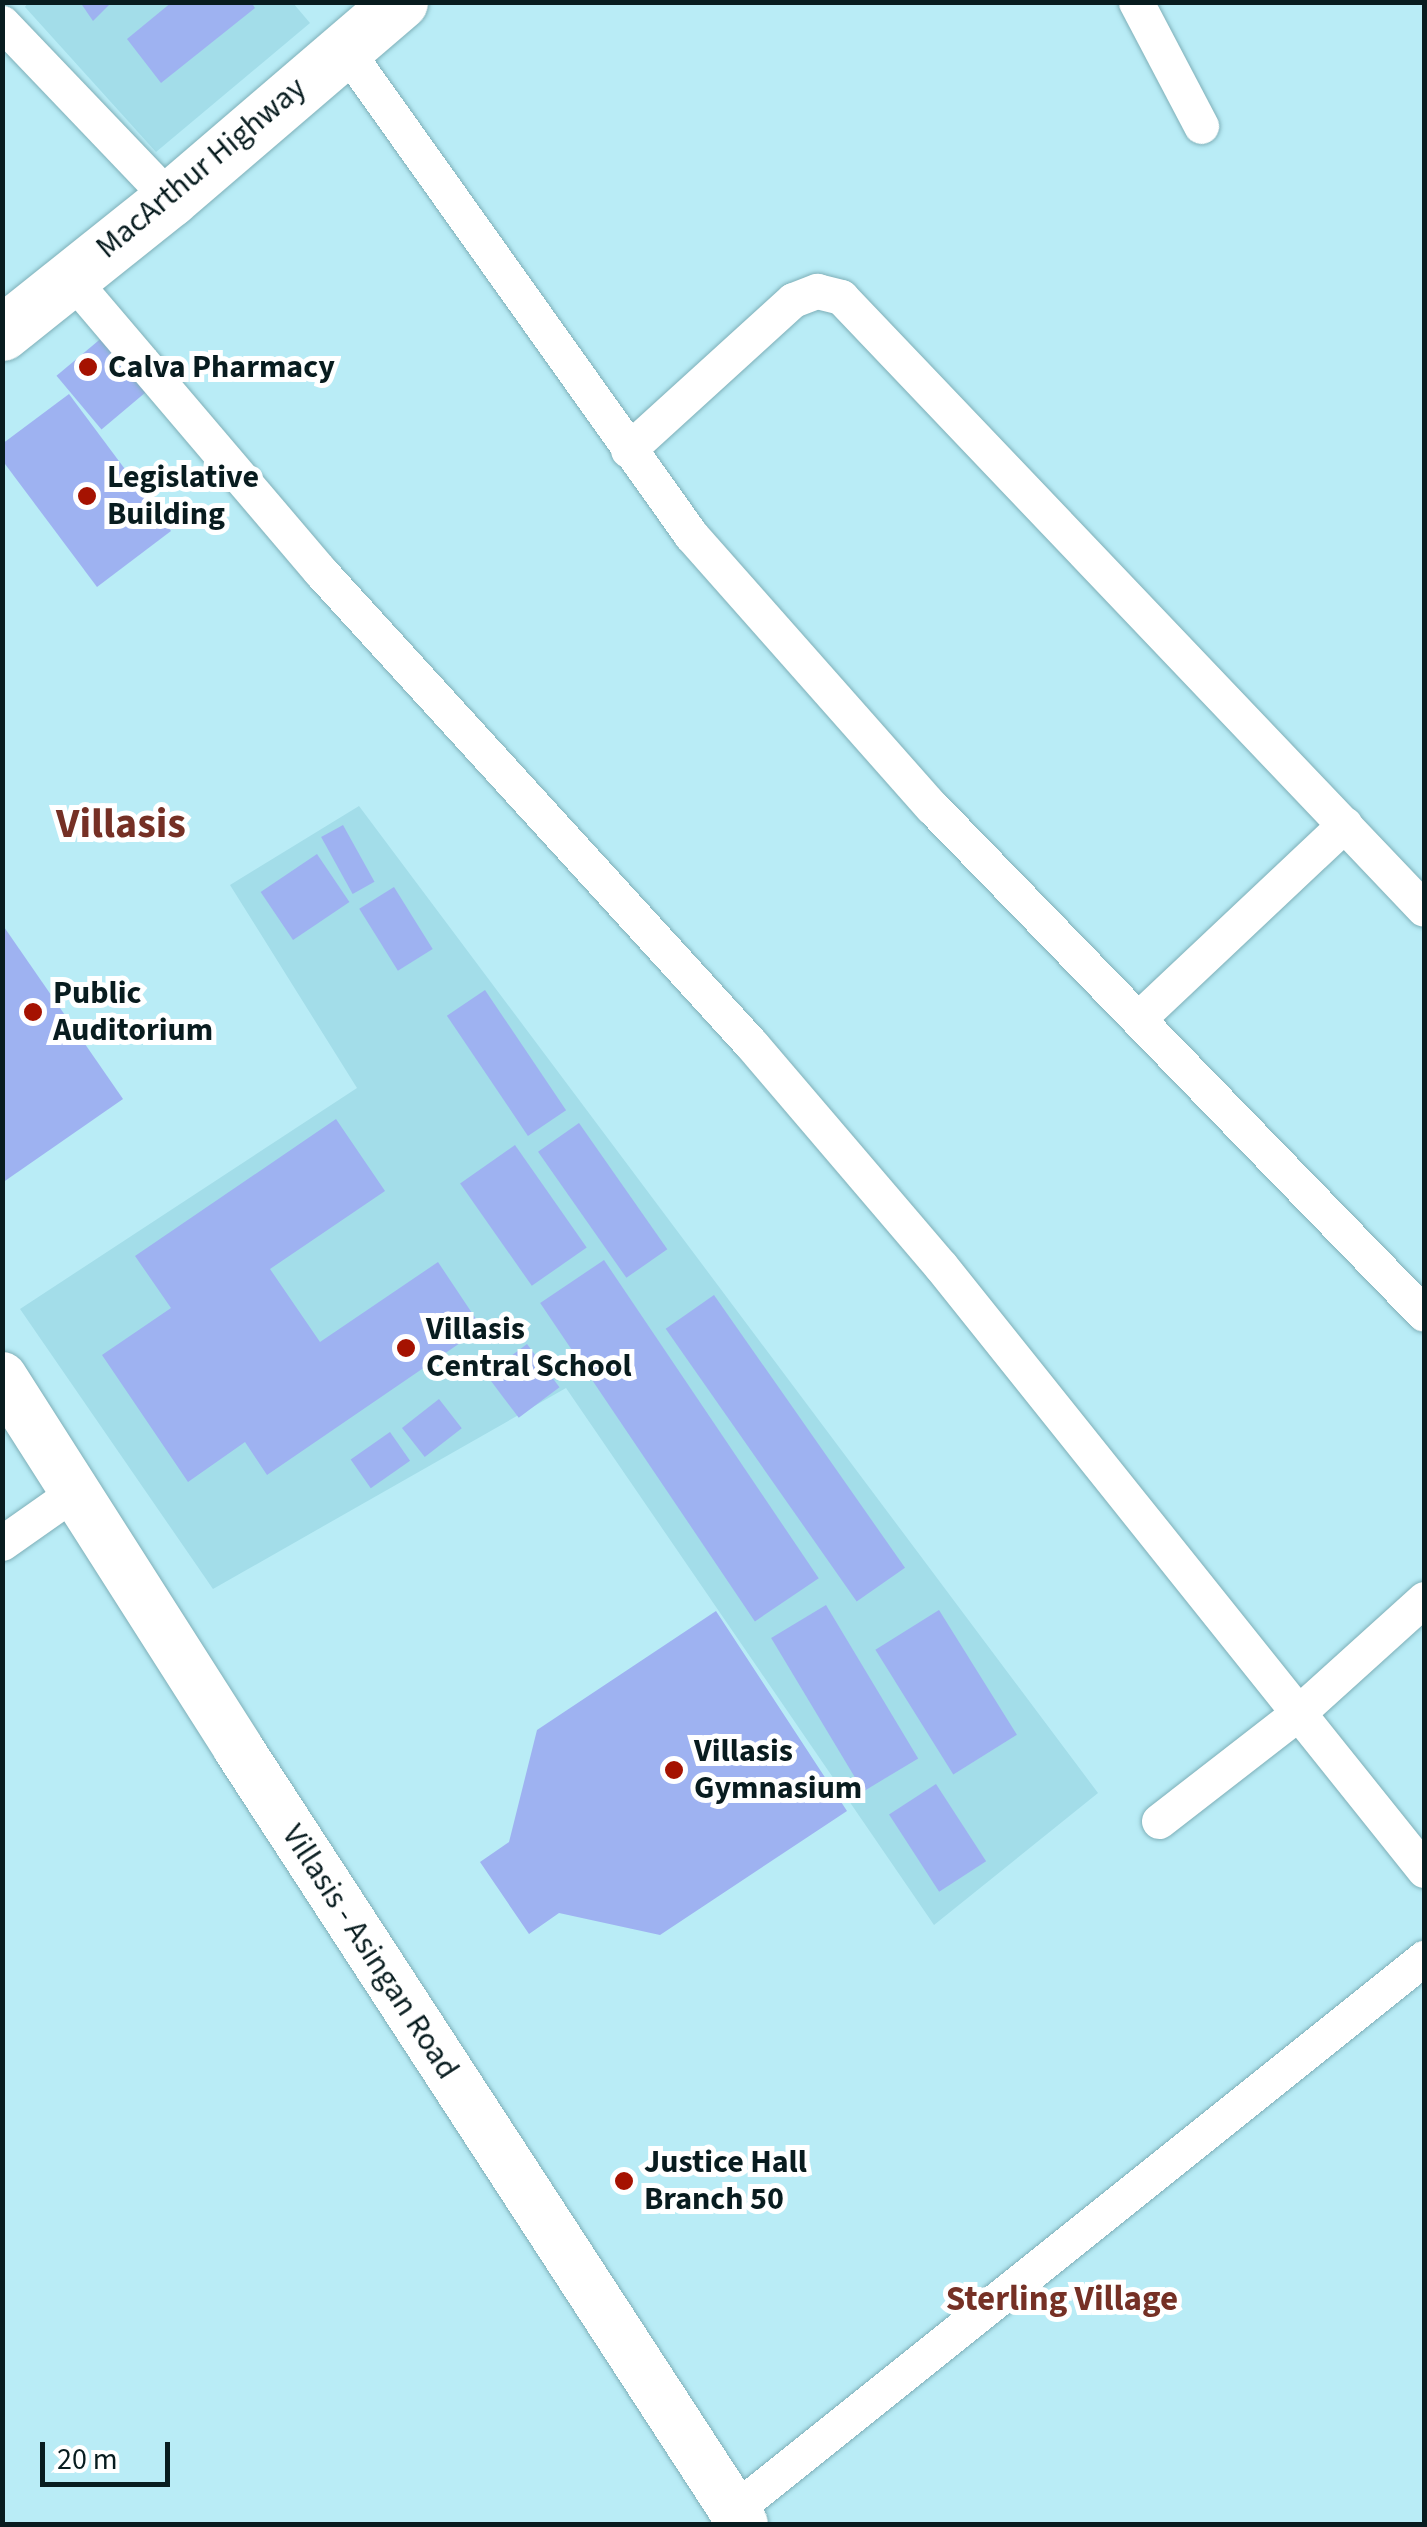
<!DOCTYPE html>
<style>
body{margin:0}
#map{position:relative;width:1427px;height:2527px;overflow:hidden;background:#b9ecf6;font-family:"Source Sans 3",sans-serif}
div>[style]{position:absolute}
.built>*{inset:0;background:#a3dde9}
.building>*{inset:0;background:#9eb2f1;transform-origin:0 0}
.roads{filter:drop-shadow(0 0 2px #7eafb8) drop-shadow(0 0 2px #7eafb8)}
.street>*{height:35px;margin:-17.5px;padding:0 17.5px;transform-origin:17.5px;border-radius:17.5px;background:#fff}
.secondary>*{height:50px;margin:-25px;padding:0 25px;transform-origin:25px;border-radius:25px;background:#fff}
.highway>*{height:55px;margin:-27.5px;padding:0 27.5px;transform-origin:27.5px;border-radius:27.5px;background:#fff}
.dots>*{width:28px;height:28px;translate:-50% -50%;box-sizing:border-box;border:5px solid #fff;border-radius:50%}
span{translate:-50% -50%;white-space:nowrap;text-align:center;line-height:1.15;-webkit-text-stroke:10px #fff;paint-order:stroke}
.street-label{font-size:32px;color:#081c1f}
.poi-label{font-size:32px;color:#081c1f;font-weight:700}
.left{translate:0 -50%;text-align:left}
.neighbourhood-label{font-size:35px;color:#753025;font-weight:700}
.district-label{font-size:42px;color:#753025;font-weight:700}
.frame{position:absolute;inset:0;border:5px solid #081c1f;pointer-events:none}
.scale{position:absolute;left:40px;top:2442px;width:130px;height:45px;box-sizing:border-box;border:5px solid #081c1f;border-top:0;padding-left:12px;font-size:30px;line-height:35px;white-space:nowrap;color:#081c1f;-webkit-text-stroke:8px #fff;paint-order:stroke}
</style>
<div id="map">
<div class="built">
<i style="clip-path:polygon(28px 2px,293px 3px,310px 23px,156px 152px,25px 7px)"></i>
<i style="clip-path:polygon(359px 806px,1098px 1793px,934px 1925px,566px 1388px,213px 1589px,20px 1309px,357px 1088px,230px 885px)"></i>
</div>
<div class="building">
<i style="clip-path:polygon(80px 2px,112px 2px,93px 21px)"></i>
<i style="clip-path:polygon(172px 2px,251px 2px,255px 8px,161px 83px,127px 39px)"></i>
<i style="left:104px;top:336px;width:70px;height:62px;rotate:50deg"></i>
<i style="clip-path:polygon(69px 394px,171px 531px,97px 587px,2px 460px,2px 444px)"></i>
<i style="left:343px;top:825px;width:65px;height:25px;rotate:61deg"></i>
<i style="left:317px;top:854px;width:58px;height:68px;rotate:56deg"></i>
<i style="left:394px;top:887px;width:73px;height:41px;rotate:58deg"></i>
<i style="clip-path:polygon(2px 924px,123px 1099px,2px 1183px)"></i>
<i style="left:485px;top:990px;width:145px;height:46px;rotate:56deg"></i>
<i style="clip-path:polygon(336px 1119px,385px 1191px,270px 1269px,320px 1342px,438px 1262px,482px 1328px,267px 1475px,245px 1442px,188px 1482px,102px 1355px,171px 1308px,135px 1256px)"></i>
<i style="left:579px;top:1123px;width:154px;height:50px;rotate:55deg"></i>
<i style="left:515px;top:1145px;width:125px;height:67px;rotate:55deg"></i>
<i style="left:604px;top:1260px;width:384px;height:77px;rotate:56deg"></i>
<i style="left:714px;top:1295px;width:333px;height:59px;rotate:55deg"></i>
<i style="left:527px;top:1344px;width:54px;height:51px;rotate:53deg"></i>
<i style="left:439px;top:1399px;width:37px;height:47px;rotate:52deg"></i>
<i style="left:390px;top:1432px;width:35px;height:48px;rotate:55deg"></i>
<i style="left:826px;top:1605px;width:179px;height:64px;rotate:59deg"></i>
<i style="left:939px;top:1610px;width:147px;height:75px;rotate:58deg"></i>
<i style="clip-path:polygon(716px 1611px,847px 1811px,660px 1935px,559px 1913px,529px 1934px,480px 1862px,509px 1842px,537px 1730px)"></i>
<i style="left:936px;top:1784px;width:92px;height:56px;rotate:57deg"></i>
</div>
<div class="roads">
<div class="street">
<i style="left:1136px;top:2px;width:140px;rotate:62.3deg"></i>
<i style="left:2px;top:23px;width:243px;rotate:46.3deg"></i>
<i style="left:345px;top:49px;width:597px;rotate:54.55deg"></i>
<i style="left:691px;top:535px;width:363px;rotate:48.5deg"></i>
<i style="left:932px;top:807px;width:706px;rotate:45.86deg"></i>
<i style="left:69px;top:276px;width:387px;rotate:49.6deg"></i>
<i style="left:320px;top:571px;width:641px;rotate:47.65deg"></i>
<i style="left:752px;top:1045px;width:289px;rotate:49.5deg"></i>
<i style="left:940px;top:1265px;width:775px;rotate:51.34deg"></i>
<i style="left:628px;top:450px;width:223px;rotate:-42.3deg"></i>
<i style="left:793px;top:300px;width:26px;rotate:-21deg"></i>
<i style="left:817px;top:291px;width:25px;rotate:14deg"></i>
<i style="left:841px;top:297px;width:845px;rotate:46.39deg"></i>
<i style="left:1138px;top:1019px;width:284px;rotate:-43.3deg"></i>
<i style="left:2px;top:1543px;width:90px;rotate:-35.1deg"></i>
<i style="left:1159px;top:1821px;width:176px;rotate:-37.8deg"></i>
<i style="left:1298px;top:1713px;width:170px;rotate:-42.1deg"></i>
<i style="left:734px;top:2510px;width:884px;rotate:-38.66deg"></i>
</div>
<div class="secondary">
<i style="left:2px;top:1377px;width:440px;rotate:57.5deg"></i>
<i style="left:238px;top:1748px;width:926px;rotate:56.95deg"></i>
</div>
<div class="highway">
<i style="left:2px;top:333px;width:215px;rotate:-38.6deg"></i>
<i style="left:170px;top:199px;width:303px;rotate:-40.6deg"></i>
</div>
</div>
<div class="dots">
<i style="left:88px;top:367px;background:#a51201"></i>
<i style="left:87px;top:496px;background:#a51201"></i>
<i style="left:33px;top:1012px;background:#a51201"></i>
<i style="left:406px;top:1348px;background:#a51201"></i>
<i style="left:674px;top:1770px;background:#a51201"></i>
<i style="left:624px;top:2181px;background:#a51201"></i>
</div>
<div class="street-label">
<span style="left:201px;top:168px;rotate:-40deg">MacArthur Highway</span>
<span style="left:370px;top:1952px;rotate:57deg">Villasis - Asingan Road</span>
</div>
<div class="poi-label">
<span class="left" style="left:108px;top:367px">Calva Pharmacy</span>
<span class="left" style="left:107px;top:496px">Legislative<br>Building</span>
<span class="left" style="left:53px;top:1012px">Public<br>Auditorium</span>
<span class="left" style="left:426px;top:1348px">Villasis<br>Central School</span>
<span class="left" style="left:694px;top:1770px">Villasis<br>Gymnasium</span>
<span class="left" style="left:644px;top:2181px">Justice Hall<br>Branch 50</span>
</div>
<div class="neighbourhood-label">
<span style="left:1062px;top:2299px">Sterling Village</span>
</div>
<div class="district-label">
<span style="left:121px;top:824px">Villasis</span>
</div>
<div class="frame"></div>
<div class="scale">20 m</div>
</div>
